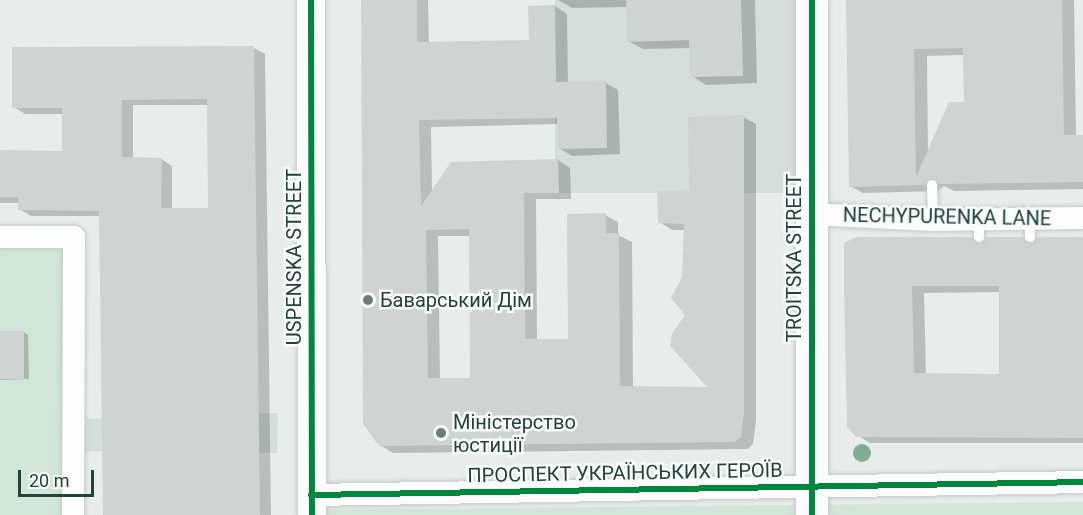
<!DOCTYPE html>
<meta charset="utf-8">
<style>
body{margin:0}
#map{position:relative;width:1083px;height:515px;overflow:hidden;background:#e8edeb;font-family:Roboto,sans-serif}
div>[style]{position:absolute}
.built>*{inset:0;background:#d6dedb;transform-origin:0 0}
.green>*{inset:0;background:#d1e6d8;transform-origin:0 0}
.shadow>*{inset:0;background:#0003}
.building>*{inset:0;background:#cfd4d2;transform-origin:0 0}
.roads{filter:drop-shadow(0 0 2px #c5cac8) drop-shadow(0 0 2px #c5cac8)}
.service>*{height:10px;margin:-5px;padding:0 5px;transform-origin:5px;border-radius:5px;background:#fcfcfc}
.minor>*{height:22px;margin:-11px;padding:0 11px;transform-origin:11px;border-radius:11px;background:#fcfcfc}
.tertiary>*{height:28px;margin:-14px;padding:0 14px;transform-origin:14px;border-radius:14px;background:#fcfcfc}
.secondary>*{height:32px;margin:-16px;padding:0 16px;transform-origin:16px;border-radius:16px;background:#fcfcfc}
.cycleway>*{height:6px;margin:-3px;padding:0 3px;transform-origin:3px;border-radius:3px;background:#00873e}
.trees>*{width:18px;height:18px;margin:-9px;border-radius:50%;background:#81ae93}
.dots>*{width:16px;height:16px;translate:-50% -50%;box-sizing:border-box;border:3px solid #f7fbf9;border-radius:50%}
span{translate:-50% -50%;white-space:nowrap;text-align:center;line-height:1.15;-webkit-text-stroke:5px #f7fbf9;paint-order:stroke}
.street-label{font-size:20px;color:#24423a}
.poi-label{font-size:20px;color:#24423a}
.left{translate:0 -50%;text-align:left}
.scale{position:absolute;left:18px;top:470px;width:76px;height:27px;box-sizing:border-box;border:3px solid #24423a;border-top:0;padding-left:8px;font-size:18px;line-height:21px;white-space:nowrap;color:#24423a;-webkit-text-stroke:4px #f7fbf9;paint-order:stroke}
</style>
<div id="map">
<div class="built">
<i style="left:555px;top:0;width:254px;height:193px"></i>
<i style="clip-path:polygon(278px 413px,277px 453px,74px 451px,74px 419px)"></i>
</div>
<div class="green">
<i style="left:0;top:237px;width:74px;height:278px"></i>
<i style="clip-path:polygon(1083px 502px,1083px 515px,316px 515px,316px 510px)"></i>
</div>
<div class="shadow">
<i style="clip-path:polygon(evenodd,362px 0,428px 0,429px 44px,530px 42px,555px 6px,567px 14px,568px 83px,606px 83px,618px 90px,620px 154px,572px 156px,559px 148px,559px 124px,431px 127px,432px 191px,558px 160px,570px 168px,571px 199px,536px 199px,537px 341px,569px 341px,605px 215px,618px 222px,618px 235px,632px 242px,633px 387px,711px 388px,687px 314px,685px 230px,672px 230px,659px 222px,691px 192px,743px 117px,756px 124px,756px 421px,753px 444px,748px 449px,393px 453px,380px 445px,362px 0,438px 236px,470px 236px,472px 379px,440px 380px,438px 236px)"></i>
<i style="clip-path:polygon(558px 0,755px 0,757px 83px,706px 85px,692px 76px,691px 48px,643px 49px,628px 41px,627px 7px,572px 8px)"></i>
<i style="clip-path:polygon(evenodd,848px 0,1074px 0,1076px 136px,1083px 136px,1083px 189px,954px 191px,944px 186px,938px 191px,863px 193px,850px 186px,848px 0,965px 55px,966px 104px,928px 153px,927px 56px,965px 55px)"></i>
<i style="clip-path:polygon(evenodd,254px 48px,265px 54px,271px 515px,104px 515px,100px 216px,31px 216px,19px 209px,19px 203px,0 203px,0 152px,63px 153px,63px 114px,25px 114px,14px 107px,254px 48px,133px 105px,208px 105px,209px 209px,172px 209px,172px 166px,161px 159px,133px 159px,133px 105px)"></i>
<i style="clip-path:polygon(evenodd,1083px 238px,1083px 443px,870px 443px,857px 435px,846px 244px,971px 239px,981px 245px,1022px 239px,1032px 245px,1083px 238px,1001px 292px,1001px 376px,926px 375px,924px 293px,1001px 292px)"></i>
<i style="clip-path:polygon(24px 332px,28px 335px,29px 379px,0 380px,0 333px)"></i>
</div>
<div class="building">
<i style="clip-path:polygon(evenodd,361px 0,417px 0,417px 42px,529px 40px,528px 6px,555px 5px,556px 82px,606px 81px,607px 148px,558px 149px,557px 118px,419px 120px,421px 206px,451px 162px,558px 159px,559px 193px,524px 193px,525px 339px,568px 339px,567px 214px,606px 213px,606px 233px,619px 233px,620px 386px,707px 387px,670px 346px,672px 334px,685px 315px,671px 298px,682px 277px,684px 224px,658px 223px,657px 191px,689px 190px,688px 117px,744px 115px,744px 413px,741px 437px,735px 442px,379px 446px,363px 424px,361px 0,469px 229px,470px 378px,428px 378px,426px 230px,469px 229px)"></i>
<i style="clip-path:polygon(626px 0,741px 0,743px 76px,690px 77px,689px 40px,627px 42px)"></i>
<i style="clip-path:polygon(evenodd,846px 0,1062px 0,1064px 135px,1083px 135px,1083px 182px,939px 184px,932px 178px,925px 185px,849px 187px,846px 0,963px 48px,964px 102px,949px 102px,916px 177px,914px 49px,963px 48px)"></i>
<i style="clip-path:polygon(evenodd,254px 46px,260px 515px,103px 515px,99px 211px,18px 210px,18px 197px,0 197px,0 150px,62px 151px,62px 108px,12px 108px,12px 47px,254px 46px,207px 99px,208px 208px,161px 208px,162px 158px,122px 157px,122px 100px,207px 99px)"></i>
<i style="clip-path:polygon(evenodd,856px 237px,972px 237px,980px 244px,986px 237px,1023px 237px,1031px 244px,1038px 237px,1083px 237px,1083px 438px,856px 437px,847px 427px,844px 292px,844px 243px,856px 237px,912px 286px,999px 286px,999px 374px,914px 373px,912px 286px)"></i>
<i style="left:0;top:331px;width:24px;height:48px"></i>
</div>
<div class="roads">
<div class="service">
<i style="left:932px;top:185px;width:35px;rotate:88deg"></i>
<i style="left:1030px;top:218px;width:19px;rotate:90deg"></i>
<i style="left:979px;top:219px;width:18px;rotate:90deg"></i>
</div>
<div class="minor">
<i style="left:810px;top:214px;width:123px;rotate:2.8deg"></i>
<i style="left:933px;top:220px;width:150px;rotate:-0.8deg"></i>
<i style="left:0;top:237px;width:74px"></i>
<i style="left:74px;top:237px;width:278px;rotate:90.2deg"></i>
<i style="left:311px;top:495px;width:772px;rotate:-0.96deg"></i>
</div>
<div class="tertiary">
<i style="left:311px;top:0;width:515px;rotate:89.89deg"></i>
</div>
<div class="secondary">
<i style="left:812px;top:0;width:515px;rotate:90deg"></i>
</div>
</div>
<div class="cycleway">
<i style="left:311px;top:0;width:515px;rotate:89.89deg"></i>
<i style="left:812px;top:0;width:515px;rotate:90deg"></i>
<i style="left:311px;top:495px;width:772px;rotate:-0.96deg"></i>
</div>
<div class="trees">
<i style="left:862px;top:453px"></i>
</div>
<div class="dots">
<i style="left:368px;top:300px;background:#697e78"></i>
<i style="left:441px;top:433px;background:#697e78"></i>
</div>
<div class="street-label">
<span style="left:947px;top:217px;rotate:1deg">NECHYPURENKA LANE</span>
<span style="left:294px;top:257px;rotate:-90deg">USPENSKA STREET</span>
<span style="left:794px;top:258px;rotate:-90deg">TROITSKA STREET</span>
<span style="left:625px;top:473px;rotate:-1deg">ПРОСПЕКТ УКРАЇНСЬКИХ ГЕРОЇВ</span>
</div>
<div class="poi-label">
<span class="left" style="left:380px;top:300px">Баварський Дім</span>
<span class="left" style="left:453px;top:434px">Міністерство<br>юстиції</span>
</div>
<div class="scale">20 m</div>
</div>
